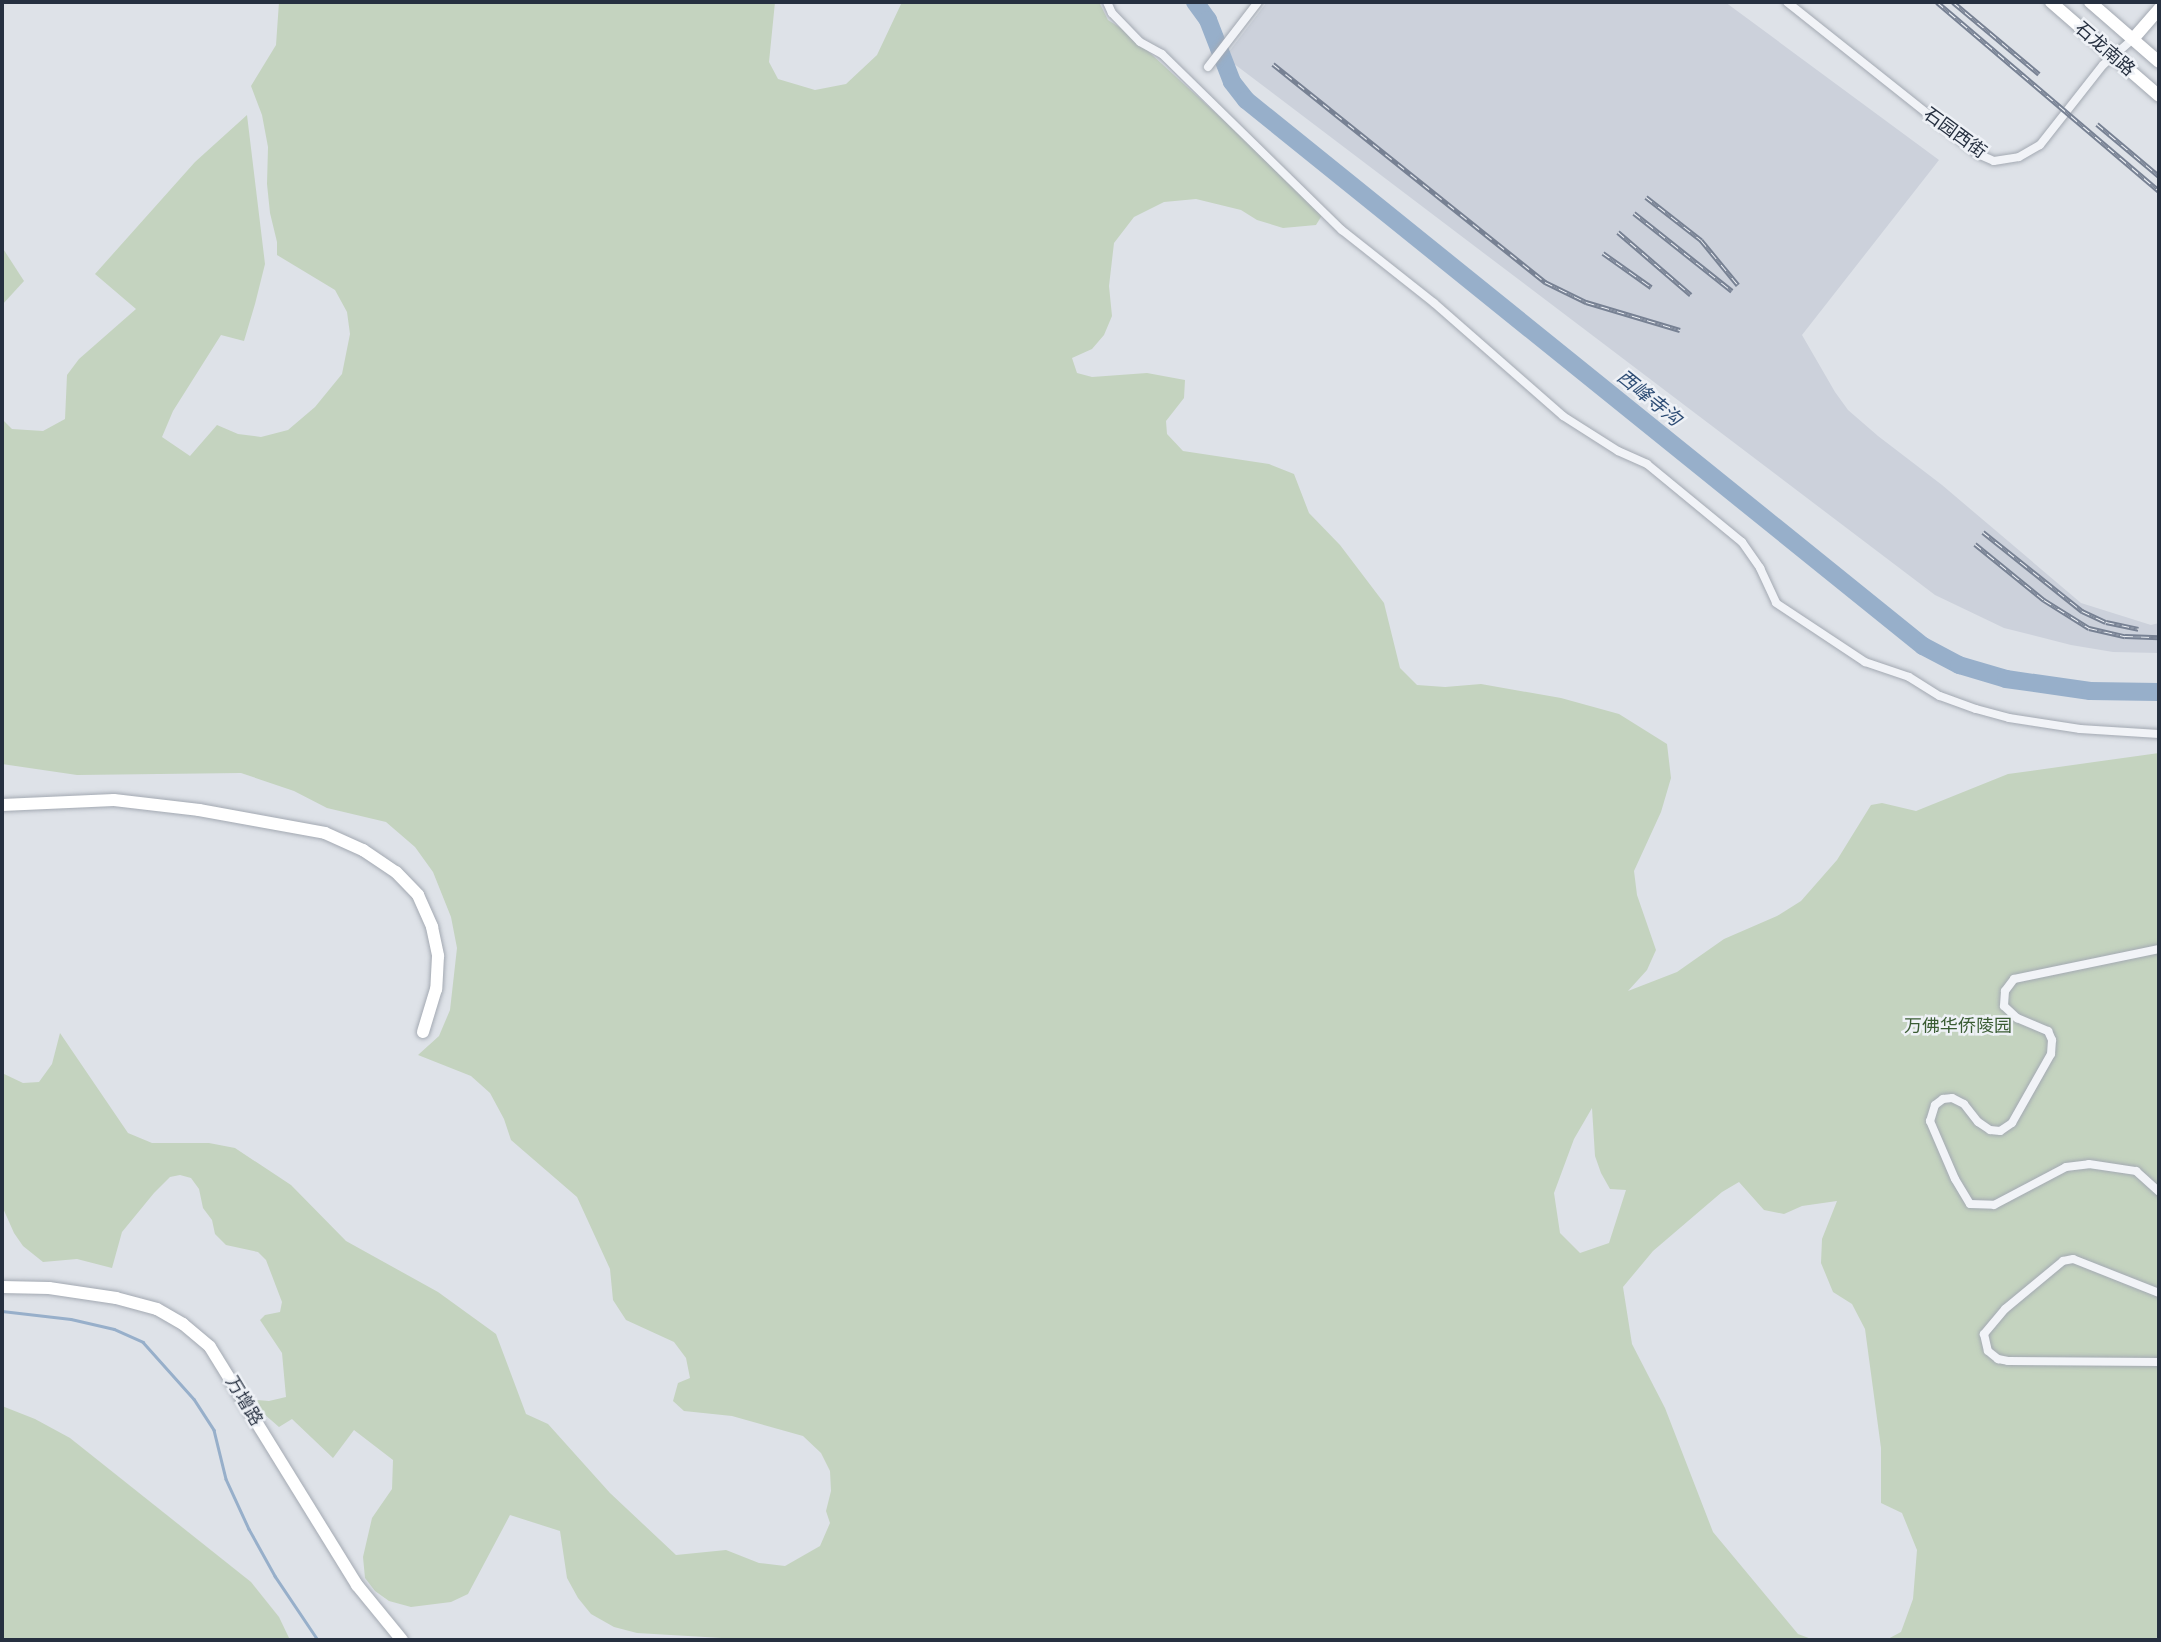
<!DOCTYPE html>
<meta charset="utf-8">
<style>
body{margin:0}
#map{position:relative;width:2161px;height:1642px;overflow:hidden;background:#dee2e8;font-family:Figtree,"Noto Sans SC",sans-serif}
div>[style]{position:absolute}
.built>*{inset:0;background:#ccd1db}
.green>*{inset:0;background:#c4d3bf}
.stream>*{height:2.5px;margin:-1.25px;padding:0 1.25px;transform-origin:1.25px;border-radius:1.25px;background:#97afca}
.river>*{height:18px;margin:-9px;padding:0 9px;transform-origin:9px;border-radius:9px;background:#97afca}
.roads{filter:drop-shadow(0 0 2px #a3a9b2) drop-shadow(0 0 2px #a3a9b2)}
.street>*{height:8px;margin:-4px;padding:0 4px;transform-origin:4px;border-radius:4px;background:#f1f3f7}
.secondary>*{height:12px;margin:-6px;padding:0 6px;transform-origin:6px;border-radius:6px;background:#fff}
.rail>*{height:5px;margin-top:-2.5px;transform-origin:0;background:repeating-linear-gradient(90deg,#eef1f6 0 8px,#778193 0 16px);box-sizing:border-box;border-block:2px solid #778193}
span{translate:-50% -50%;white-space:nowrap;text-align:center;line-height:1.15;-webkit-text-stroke:5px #eef1f6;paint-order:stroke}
.street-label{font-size:18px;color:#263040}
.park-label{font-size:18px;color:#3a5c33}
.water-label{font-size:19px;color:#2f4e76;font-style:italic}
.frame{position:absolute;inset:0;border:4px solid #263040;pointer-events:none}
</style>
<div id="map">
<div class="built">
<i style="clip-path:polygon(1267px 2px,1725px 2px,1939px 160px,1802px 335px,1835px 392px,1848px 410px,1878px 436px,1942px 485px,2081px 603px,2151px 625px,2159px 623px,2159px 653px,2113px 652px,2071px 645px,2004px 628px,1935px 595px,1225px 57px)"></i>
</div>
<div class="green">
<i style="clip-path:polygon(evenodd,279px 2px,775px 2px,769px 62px,778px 79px,815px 90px,846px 84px,877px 55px,902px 2px,1099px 2px,1108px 20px,1127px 32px,1324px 212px,1316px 225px,1283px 228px,1257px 220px,1241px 210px,1196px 199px,1164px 202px,1134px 217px,1114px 243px,1109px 286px,1112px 316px,1104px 335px,1092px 349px,1072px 358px,1077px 373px,1092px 377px,1147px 373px,1185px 380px,1184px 398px,1166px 421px,1167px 434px,1183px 451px,1269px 464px,1294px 474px,1309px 513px,1340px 545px,1384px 603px,1400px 668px,1417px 685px,1445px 687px,1481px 684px,1561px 698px,1619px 714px,1667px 744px,1671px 778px,1661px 812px,1634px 871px,1637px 895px,1656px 950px,1647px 970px,1628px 991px,1677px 972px,1724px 939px,1777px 916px,1801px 901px,1837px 860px,1871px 805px,1882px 803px,1916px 811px,2008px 774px,2159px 753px,2159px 1640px,1886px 1640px,1901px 1632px,1913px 1599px,1917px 1550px,1902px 1513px,1881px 1503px,1881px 1448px,1865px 1329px,1852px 1304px,1833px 1292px,1821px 1263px,1822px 1239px,1837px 1201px,1802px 1206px,1784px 1214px,1764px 1210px,1739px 1182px,1722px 1192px,1653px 1251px,1623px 1287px,1632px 1344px,1665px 1408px,1713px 1532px,1798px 1634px,1814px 1640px,756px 1640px,637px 1633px,614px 1627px,591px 1614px,578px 1598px,567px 1578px,560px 1531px,510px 1515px,468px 1594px,451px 1602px,411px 1607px,389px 1601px,375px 1591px,365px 1578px,363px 1557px,372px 1518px,392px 1489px,393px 1460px,354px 1430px,333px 1458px,292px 1419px,279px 1427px,247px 1399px,269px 1401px,286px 1397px,282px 1353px,260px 1320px,265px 1315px,280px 1312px,282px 1302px,266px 1260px,258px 1252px,226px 1245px,215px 1234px,212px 1220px,203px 1208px,199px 1189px,191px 1178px,180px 1175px,170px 1177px,154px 1193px,122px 1232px,112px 1268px,77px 1259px,43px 1262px,23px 1246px,14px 1233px,2px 1206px,2px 1073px,23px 1083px,39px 1082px,52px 1064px,60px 1033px,128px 1133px,152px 1143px,209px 1143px,235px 1148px,291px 1185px,346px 1241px,438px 1292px,496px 1334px,526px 1414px,548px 1424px,610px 1493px,676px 1555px,726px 1550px,759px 1563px,785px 1566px,820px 1546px,830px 1523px,826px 1511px,831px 1491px,830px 1471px,821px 1453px,803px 1436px,732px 1416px,684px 1411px,673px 1401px,678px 1383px,690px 1378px,686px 1358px,674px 1342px,626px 1320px,613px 1300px,610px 1269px,577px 1197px,511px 1140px,504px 1119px,490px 1093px,471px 1076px,418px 1055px,439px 1036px,450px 1010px,457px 948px,451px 917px,433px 872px,415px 847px,386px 822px,327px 808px,294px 791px,241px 773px,77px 775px,2px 764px,2px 419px,12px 429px,43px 431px,65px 419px,67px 375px,79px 359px,136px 309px,95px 274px,195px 162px,247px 115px,265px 264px,255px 304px,244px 341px,221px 335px,173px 411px,162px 437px,190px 456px,217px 425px,238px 434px,261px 437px,288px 430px,315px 407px,342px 374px,350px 334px,347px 312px,335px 290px,277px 255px,277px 242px,270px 213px,267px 184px,268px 147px,262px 115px,251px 86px,276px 45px,279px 2px,1592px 1108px,1595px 1156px,1601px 1173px,1610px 1189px,1626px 1190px,1609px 1243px,1580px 1253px,1560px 1233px,1554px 1193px,1574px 1139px,1592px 1108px)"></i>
<i style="clip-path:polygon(2px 247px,24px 281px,2px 305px)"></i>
<i style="clip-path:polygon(2px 1406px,35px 1419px,70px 1438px,251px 1582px,279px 1617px,290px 1640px,2px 1640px)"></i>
</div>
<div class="stream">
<i style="left:2px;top:1311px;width:69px;rotate:6.6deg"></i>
<i style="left:71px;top:1319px;width:44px;rotate:13.1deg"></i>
<i style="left:114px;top:1329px;width:32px;rotate:24deg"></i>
<i style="left:143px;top:1342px;width:76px;rotate:48.2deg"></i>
<i style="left:194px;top:1399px;width:37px;rotate:57deg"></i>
<i style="left:214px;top:1430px;width:50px;rotate:76.2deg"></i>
<i style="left:226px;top:1479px;width:55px;rotate:65.3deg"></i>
<i style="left:249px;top:1529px;width:54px;rotate:61deg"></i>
<i style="left:275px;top:1576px;width:77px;rotate:56.1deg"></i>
</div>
<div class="river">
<i style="left:1195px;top:2px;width:22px;rotate:54deg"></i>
<i style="left:1208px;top:20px;width:66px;rotate:68.8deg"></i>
<i style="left:1232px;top:82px;width:23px;rotate:52deg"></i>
<i style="left:1246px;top:100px;width:870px;rotate:38.89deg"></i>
<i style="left:1923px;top:646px;width:41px;rotate:27.8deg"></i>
<i style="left:1959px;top:665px;width:49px;rotate:16.6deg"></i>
<i style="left:2006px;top:679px;width:85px;rotate:8.1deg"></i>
<i style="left:2090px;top:691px;width:69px;rotate:0.8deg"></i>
</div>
<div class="roads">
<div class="street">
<i style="left:1107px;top:2px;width:12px;rotate:66deg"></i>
<i style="left:1112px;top:13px;width:40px;rotate:46deg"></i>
<i style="left:1140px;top:42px;width:25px;rotate:29deg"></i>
<i style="left:1162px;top:54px;width:252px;rotate:44.4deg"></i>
<i style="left:1342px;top:230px;width:117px;rotate:38.4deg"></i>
<i style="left:1434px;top:303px;width:171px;rotate:41.2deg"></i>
<i style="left:1563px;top:416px;width:65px;rotate:32.5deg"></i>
<i style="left:1618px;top:451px;width:32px;rotate:24deg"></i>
<i style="left:1647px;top:464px;width:123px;rotate:39.4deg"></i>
<i style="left:1742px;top:542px;width:32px;rotate:55deg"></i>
<i style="left:1760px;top:568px;width:38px;rotate:65deg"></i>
<i style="left:1776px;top:603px;width:107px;rotate:33.5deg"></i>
<i style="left:1865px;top:662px;width:46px;rotate:18.8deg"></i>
<i style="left:1909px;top:677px;width:36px;rotate:32deg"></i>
<i style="left:1940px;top:696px;width:38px;rotate:20deg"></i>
<i style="left:1976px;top:709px;width:34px;rotate:15deg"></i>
<i style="left:2009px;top:718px;width:72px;rotate:8.8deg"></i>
<i style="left:2080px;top:729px;width:79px;rotate:3.6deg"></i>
<i style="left:1787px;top:2px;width:244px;rotate:38.5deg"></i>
<i style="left:1978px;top:154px;width:17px;rotate:24deg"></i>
<i style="left:1994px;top:161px;width:25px;rotate:-9deg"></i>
<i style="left:2019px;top:157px;width:24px;rotate:-30deg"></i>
<i style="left:2040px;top:145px;width:102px;rotate:-51.8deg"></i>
<i style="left:2103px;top:65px;width:40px;rotate:-41deg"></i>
<i style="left:1208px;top:67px;width:82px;rotate:-52.4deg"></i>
<i style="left:2159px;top:949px;width:148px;rotate:168.3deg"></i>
<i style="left:2014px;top:979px;width:15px;rotate:127deg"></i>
<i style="left:2005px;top:991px;width:15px;rotate:94deg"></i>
<i style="left:2004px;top:1006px;width:18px;rotate:43deg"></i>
<i style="left:2017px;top:1018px;width:34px;rotate:23deg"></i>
<i style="left:2048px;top:1031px;width:10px;rotate:66deg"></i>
<i style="left:2052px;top:1040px;width:14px;rotate:94deg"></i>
<i style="left:2051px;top:1054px;width:79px;rotate:119.5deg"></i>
<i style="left:2012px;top:1123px;width:14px;rotate:146deg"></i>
<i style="left:2000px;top:1131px;width:10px;rotate:-174deg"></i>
<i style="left:1990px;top:1130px;width:14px;rotate:-146deg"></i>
<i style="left:1978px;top:1122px;width:23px;rotate:-128deg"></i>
<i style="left:1964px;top:1104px;width:13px;rotate:-153deg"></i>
<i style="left:1952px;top:1098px;width:9px;rotate:174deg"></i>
<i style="left:1943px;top:1099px;width:10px;rotate:143deg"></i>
<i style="left:1935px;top:1105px;width:17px;rotate:107deg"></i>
<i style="left:1930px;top:1121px;width:63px;rotate:66.7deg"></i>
<i style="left:1955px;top:1179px;width:29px;rotate:59deg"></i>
<i style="left:1970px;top:1204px;width:24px;rotate:2deg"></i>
<i style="left:1994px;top:1205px;width:81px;rotate:-27.8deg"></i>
<i style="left:2066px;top:1167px;width:23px;rotate:-7deg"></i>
<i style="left:2089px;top:1164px;width:48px;rotate:8.5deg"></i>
<i style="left:2136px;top:1171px;width:31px;rotate:42deg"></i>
<i style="left:2159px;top:1293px;width:92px;rotate:-158.4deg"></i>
<i style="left:2073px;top:1259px;width:10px;rotate:169deg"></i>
<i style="left:2063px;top:1261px;width:75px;rotate:140.4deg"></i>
<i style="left:2005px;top:1309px;width:33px;rotate:130deg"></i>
<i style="left:1984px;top:1334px;width:17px;rotate:77deg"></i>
<i style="left:1988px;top:1351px;width:13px;rotate:39deg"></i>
<i style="left:1998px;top:1359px;width:10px;rotate:11deg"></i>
<i style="left:2008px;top:1361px;width:151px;rotate:0.4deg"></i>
</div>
<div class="secondary">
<i style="left:2051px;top:2px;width:143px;rotate:41deg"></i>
<i style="left:2090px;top:2px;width:91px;rotate:41deg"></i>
<i style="left:2133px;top:39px;width:40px;rotate:-49deg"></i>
<i style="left:2px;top:805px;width:112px;rotate:-2.6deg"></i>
<i style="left:114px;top:800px;width:86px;rotate:6.7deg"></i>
<i style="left:199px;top:810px;width:128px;rotate:10.3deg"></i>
<i style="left:325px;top:833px;width:42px;rotate:24.1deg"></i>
<i style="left:363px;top:850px;width:40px;rotate:34deg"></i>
<i style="left:396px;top:872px;width:32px;rotate:46deg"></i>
<i style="left:418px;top:895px;width:35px;rotate:66deg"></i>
<i style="left:432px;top:927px;width:30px;rotate:78deg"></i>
<i style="left:438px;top:956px;width:33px;rotate:93deg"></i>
<i style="left:436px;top:989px;width:45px;rotate:106.8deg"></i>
<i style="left:2px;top:1287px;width:47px;rotate:1.2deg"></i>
<i style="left:49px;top:1288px;width:68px;rotate:8.5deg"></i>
<i style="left:116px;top:1298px;width:42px;rotate:15deg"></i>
<i style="left:157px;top:1309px;width:30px;rotate:30deg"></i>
<i style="left:183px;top:1324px;width:35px;rotate:40deg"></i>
<i style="left:210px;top:1347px;width:280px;rotate:58.3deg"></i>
<i style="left:357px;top:1585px;width:71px;rotate:50.7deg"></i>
</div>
</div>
<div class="rail">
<i style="left:1937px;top:2px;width:292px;rotate:40.4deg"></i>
<i style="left:1953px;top:2px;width:112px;rotate:39.9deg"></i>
<i style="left:1273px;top:64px;width:349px;rotate:38.7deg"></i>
<i style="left:1545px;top:282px;width:46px;rotate:26deg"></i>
<i style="left:1586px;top:302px;width:98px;rotate:16.6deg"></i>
<i style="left:2097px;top:124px;width:81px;rotate:40deg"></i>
<i style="left:1646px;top:197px;width:70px;rotate:38deg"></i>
<i style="left:1701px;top:240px;width:58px;rotate:50.6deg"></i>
<i style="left:1634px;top:213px;width:125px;rotate:38.5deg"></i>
<i style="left:1618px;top:232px;width:96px;rotate:40.8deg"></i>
<i style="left:1603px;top:253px;width:59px;rotate:35.3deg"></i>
<i style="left:1983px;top:532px;width:127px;rotate:38.6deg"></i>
<i style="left:2082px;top:611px;width:26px;rotate:25deg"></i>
<i style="left:2106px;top:622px;width:33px;rotate:12deg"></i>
<i style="left:1975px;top:544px;width:89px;rotate:39.1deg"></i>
<i style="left:2044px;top:600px;width:53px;rotate:31.9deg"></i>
<i style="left:2089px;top:628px;width:37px;rotate:13deg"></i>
<i style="left:2125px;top:636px;width:34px;rotate:2deg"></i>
</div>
<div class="street-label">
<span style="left:2105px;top:49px;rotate:41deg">石龙南路</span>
<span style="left:1955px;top:133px;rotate:36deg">石园西街</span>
<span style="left:244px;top:1401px;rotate:59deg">万增路</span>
</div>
<div class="park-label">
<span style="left:1958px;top:1026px">万佛华侨陵园</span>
</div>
<div class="water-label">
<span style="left:1649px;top:398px;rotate:39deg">西峰寺沟</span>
</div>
<div class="frame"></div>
</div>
